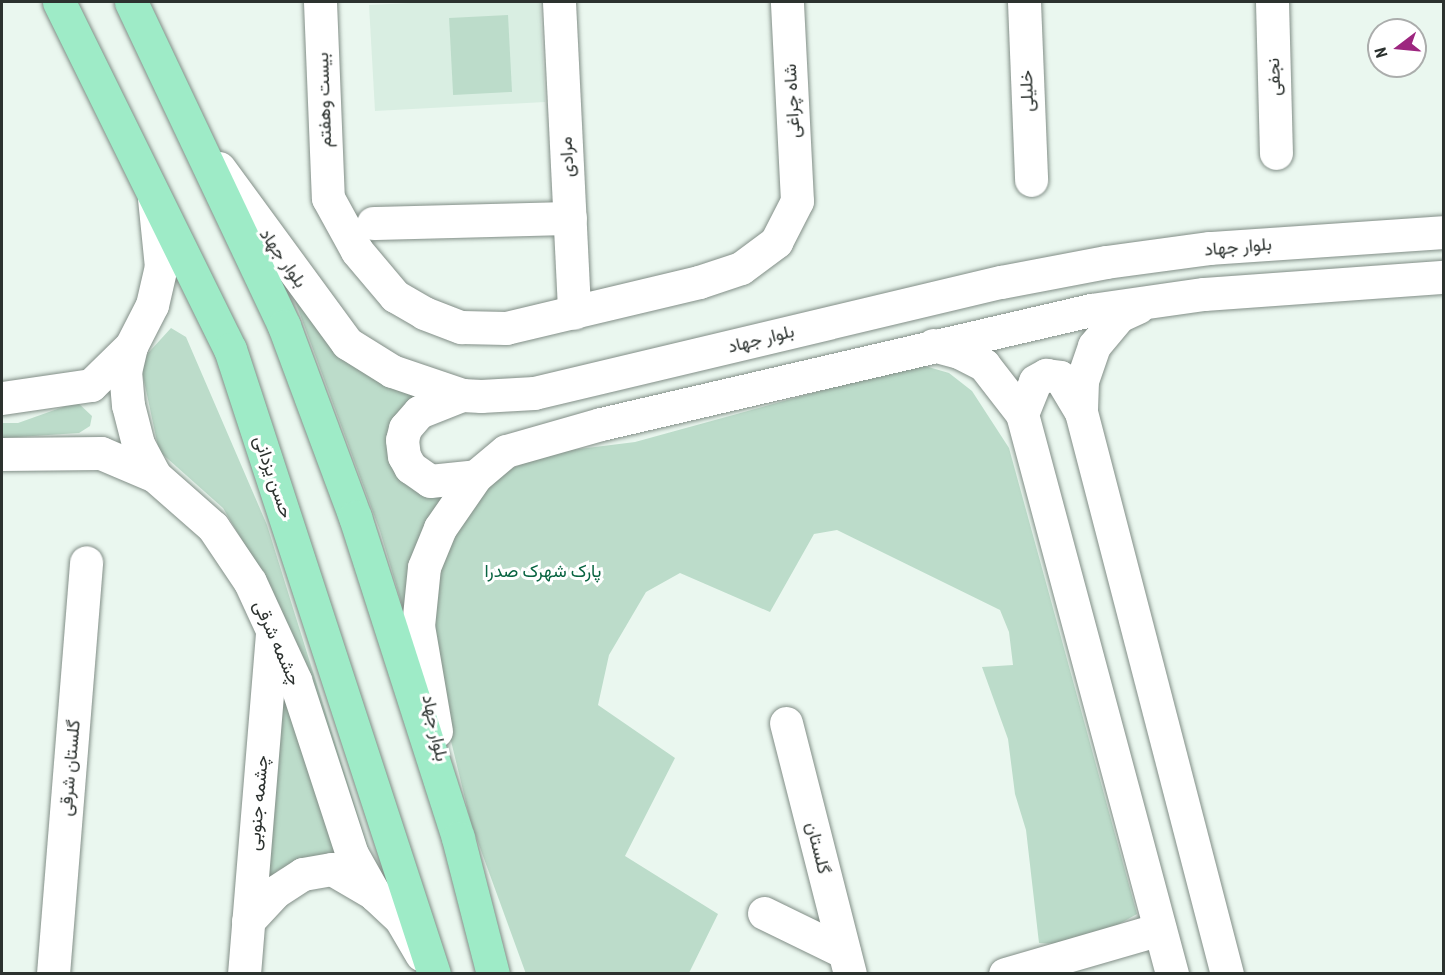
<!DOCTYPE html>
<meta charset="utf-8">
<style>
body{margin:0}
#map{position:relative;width:1445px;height:975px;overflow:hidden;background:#eaf7ef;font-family:"Roboto Condensed",Vazirmatn,sans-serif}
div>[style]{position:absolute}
.built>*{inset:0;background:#d9eee2}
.green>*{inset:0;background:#bcdcca;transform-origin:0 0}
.roads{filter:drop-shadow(0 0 2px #828e87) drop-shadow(0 0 2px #828e87)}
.minor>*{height:33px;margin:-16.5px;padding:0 16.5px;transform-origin:16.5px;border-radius:16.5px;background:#fff}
.major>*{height:33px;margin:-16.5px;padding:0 16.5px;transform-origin:16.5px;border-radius:16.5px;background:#9eebc7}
span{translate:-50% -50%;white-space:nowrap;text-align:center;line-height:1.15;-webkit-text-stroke:6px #fff;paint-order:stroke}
.street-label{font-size:18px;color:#2c322f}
.park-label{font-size:18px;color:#096441}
.frame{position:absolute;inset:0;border:3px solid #2c322f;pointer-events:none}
.north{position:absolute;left:1367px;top:18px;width:60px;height:60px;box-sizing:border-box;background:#fff;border:2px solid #abadac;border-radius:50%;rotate:254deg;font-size:16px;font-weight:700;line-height:24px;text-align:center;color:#2c322f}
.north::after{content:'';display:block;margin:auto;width:21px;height:27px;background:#9d267f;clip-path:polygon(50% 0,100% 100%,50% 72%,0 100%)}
</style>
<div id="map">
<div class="built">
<i style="clip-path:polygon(431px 2px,540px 2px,545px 102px,375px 111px,369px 5px)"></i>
</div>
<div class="green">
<i style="left:508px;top:15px;width:77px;height:59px;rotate:87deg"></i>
<i style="clip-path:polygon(290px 287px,429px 396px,393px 436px,456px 491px,409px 628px,380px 531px)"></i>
<i style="clip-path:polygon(171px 328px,186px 337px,267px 525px,369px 851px,359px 852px,270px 587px,223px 508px,159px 451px,140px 362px)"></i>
<i style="clip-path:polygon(918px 364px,949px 373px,972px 391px,1009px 448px,1137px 914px,1112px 928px,1058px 944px,1039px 943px,1026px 830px,1015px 794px,1008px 739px,982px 667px,1013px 665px,1009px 632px,1000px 610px,837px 530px,814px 534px,770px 612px,680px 573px,646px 592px,609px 655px,598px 705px,675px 758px,625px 856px,718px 914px,689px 973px,526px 974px,471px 823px,441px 700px,429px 587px,457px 520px,502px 473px,547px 453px,635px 442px)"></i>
<i style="clip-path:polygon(77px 402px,92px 416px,90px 426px,79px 433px,2px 438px,2px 423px,18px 423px)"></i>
<i style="clip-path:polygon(276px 659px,343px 860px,294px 864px,278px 870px,262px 887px)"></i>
</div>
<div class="roads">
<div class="minor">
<i style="left:320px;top:2px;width:196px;rotate:87.7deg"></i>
<i style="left:328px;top:198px;width:60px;rotate:61.3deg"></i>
<i style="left:357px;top:251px;width:59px;rotate:49.8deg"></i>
<i style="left:395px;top:296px;width:34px;rotate:30deg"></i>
<i style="left:424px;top:313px;width:40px;rotate:21deg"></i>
<i style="left:461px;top:327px;width:45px;rotate:1.3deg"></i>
<i style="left:506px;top:328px;width:198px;rotate:-13.4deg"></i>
<i style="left:699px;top:282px;width:44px;rotate:-18.4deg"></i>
<i style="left:741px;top:268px;width:44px;rotate:-36.6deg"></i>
<i style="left:776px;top:242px;width:46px;rotate:-62.9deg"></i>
<i style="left:797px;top:201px;width:199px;rotate:-92.9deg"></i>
<i style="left:559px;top:2px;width:311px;rotate:87.2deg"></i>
<i style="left:1024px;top:2px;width:178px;rotate:87.7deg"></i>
<i style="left:1272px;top:2px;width:151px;rotate:88.5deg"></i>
<i style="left:219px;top:168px;width:217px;rotate:53.8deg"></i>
<i style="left:347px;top:343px;width:53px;rotate:31.9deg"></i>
<i style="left:392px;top:371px;width:74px;rotate:18.9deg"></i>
<i style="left:462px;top:395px;width:19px;rotate:3deg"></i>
<i style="left:481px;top:396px;width:53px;rotate:-3.2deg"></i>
<i style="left:534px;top:393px;width:480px;rotate:-13.4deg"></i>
<i style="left:1001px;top:282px;width:107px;rotate:-10.8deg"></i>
<i style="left:1106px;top:262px;width:105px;rotate:-7.7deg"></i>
<i style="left:1210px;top:248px;width:235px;rotate:-3.9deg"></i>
<i style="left:373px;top:223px;width:197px;rotate:-1.5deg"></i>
<i style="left:1138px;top:307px;width:21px;rotate:155deg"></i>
<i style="left:1119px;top:316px;width:39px;rotate:130deg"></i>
<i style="left:1094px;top:346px;width:37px;rotate:109deg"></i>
<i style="left:1082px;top:381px;width:31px;rotate:92deg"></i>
<i style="left:1081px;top:412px;width:581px;rotate:75.44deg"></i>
<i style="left:933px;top:345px;width:27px;rotate:15deg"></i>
<i style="left:959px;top:352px;width:28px;rotate:27deg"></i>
<i style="left:984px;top:365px;width:62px;rotate:52.2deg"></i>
<i style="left:1022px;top:414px;width:580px;rotate:75deg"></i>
<i style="left:131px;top:346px;width:26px;rotate:103deg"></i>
<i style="left:125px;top:371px;width:34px;rotate:85deg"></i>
<i style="left:128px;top:405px;width:40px;rotate:75.6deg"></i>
<i style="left:138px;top:444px;width:36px;rotate:62deg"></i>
<i style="left:462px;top:395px;width:46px;rotate:158.4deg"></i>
<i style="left:419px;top:412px;width:21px;rotate:131deg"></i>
<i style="left:405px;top:428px;width:12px;rotate:104deg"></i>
<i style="left:402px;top:440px;width:16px;rotate:83deg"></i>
<i style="left:404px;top:456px;width:13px;rotate:61deg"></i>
<i style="left:410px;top:467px;width:24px;rotate:35deg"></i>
<i style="left:430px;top:481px;width:46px;rotate:-6.2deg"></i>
<i style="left:2px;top:398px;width:90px;rotate:-8.3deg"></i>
<i style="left:91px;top:385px;width:56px;rotate:-44.3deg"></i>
<i style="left:131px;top:346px;width:46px;rotate:-62.9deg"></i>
<i style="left:152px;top:305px;width:39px;rotate:-77deg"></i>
<i style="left:161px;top:267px;width:69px;rotate:-95.8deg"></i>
<i style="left:1022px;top:414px;width:35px;rotate:-68deg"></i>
<i style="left:1035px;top:381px;width:13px;rotate:-29deg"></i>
<i style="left:1046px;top:375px;width:14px;rotate:8deg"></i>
<i style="left:1060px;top:377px;width:41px;rotate:59deg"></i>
<i style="left:2px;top:454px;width:99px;rotate:-0.6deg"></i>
<i style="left:101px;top:453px;width:59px;rotate:23.1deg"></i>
<i style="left:155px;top:476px;width:77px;rotate:41.3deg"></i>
<i style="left:213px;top:527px;width:66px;rotate:56.1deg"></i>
<i style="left:250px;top:582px;width:108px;rotate:65.3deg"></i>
<i style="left:295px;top:680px;width:183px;rotate:71.9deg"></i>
<i style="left:352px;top:854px;width:47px;rotate:60.7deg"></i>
<i style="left:375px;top:895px;width:34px;rotate:43deg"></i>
<i style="left:400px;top:918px;width:42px;rotate:59.7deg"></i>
<i style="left:786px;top:723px;width:259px;rotate:75.7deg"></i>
<i style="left:436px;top:731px;width:107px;rotate:-99.7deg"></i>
<i style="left:418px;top:626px;width:59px;rotate:-84.2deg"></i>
<i style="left:424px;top:567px;width:42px;rotate:-67.7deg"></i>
<i style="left:440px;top:528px;width:63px;rotate:-55.3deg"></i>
<i style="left:476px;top:476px;width:39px;rotate:-40deg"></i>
<i style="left:506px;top:451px;width:99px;rotate:-15.9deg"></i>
<i style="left:601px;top:424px;width:503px;rotate:-13.1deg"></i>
<i style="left:1091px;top:310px;width:114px;rotate:-8.1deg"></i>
<i style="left:1204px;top:294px;width:241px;rotate:-4.1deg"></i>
<i style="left:764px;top:913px;width:89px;rotate:26deg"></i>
<i style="left:248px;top:921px;width:40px;rotate:-47deg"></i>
<i style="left:275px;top:892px;width:33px;rotate:-33deg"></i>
<i style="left:303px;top:874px;width:29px;rotate:-10deg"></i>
<i style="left:332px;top:869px;width:50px;rotate:30.2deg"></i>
<i style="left:53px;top:974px;width:413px;rotate:-85.4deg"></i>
<i style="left:244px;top:974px;width:340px;rotate:-85.3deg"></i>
<i style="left:1005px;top:974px;width:161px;rotate:-16.2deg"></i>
</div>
<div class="major">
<i style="left:59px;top:2px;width:387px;rotate:63.8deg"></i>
<i style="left:230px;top:349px;width:657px;rotate:71.92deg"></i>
<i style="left:131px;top:2px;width:358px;rotate:64.7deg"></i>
<i style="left:284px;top:326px;width:204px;rotate:69.6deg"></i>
<i style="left:355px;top:517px;width:337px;rotate:72.2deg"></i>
<i style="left:458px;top:838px;width:140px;rotate:75.6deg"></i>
</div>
</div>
<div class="street-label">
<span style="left:1274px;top:77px;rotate:-92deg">نجفی</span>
<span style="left:1027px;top:91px;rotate:-92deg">خلیلی</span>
<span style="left:324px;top:100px;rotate:-92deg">بیست وهفتم</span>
<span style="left:792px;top:101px;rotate:-93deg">شاه چراغی</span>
<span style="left:567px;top:157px;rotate:-93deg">مرادی</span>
<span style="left:1238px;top:247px;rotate:-5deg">بلوار جهاد</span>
<span style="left:283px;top:258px;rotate:55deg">بلوار جهاد</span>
<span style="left:761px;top:339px;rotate:-14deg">بلوار جهاد</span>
<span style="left:273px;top:477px;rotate:71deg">حسن یزدانی</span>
<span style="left:277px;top:643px;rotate:66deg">چشمه شرقی</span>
<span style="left:435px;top:728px;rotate:78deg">بلوار جهاد</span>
<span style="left:70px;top:768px;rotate:-85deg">گلستان شرقی</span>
<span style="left:258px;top:803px;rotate:-85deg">چشمه جنوبی</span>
<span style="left:818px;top:848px;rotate:76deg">گلستان</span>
</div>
<div class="park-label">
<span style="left:543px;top:571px">پارک شهرک صدرا</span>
</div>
<div class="frame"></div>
<div class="north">N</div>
</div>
